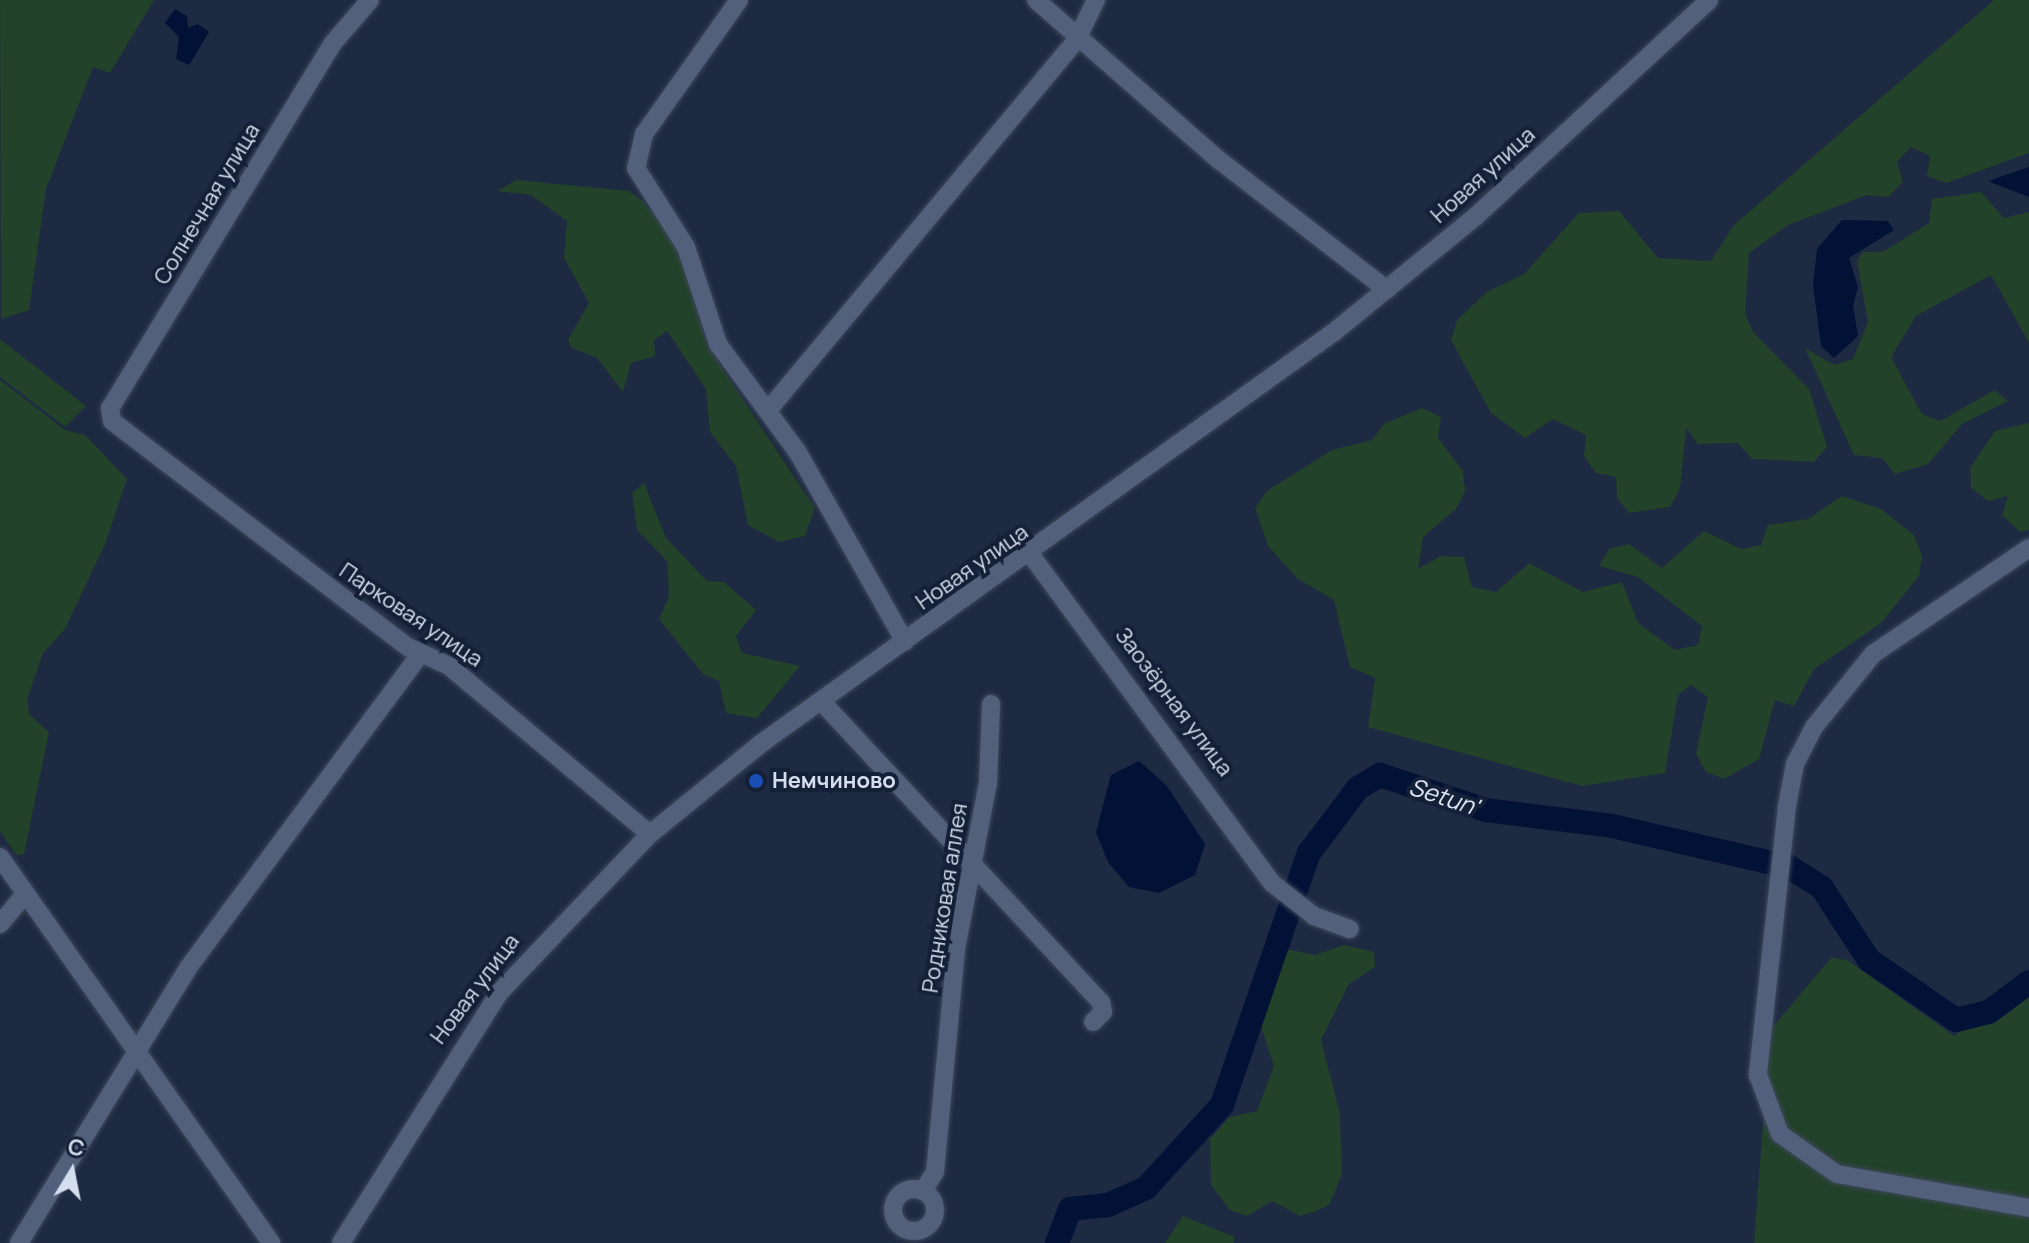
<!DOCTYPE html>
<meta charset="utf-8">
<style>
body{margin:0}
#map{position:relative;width:2029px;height:1243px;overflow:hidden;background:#1e2a42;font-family:Manrope,sans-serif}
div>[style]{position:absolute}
.green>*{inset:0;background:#22422a}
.water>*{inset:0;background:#021136}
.river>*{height:24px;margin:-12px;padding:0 12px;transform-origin:12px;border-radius:12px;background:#021136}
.roads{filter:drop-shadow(0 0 2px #3d475b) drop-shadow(0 0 2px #3d475b)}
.minor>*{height:18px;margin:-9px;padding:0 9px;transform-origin:9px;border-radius:9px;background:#52607b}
.minor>.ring{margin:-9px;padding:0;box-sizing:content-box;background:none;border:18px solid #52607b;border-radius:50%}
.dots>*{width:22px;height:22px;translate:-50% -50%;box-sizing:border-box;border:4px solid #142037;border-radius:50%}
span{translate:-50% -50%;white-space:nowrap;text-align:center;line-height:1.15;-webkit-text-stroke:8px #142037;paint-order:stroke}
.street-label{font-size:22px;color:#d5deee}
.poi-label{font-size:22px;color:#d5deee;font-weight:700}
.left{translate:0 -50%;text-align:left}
.water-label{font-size:24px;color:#dce4f2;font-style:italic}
.north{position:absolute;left:32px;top:1131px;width:80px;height:80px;-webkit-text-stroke:6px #142037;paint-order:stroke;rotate:10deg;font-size:22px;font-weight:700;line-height:32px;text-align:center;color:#d5deee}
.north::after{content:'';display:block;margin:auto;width:28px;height:36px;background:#d5deee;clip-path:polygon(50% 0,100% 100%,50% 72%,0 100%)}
</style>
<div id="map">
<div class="green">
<i style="clip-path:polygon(0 0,154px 0,110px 73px,93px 67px,46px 189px,29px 310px,1px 319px)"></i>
<i style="clip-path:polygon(1994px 0,2029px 0,2029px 153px,1946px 183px,1927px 176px,1930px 156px,1911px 147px,1897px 162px,1903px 182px,1888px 197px,1867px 195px,1788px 225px,1749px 253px,1745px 314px,1753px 332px,1809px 389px,1827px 447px,1814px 462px,1752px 459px,1738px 443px,1698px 444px,1686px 428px,1680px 489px,1670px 507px,1629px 513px,1617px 498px,1616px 477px,1596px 473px,1584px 456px,1586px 435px,1553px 419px,1525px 438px,1491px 413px,1451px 340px,1457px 320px,1487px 292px,1524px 274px,1579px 213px,1619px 211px,1658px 258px,1711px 261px,1733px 226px)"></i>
<i style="clip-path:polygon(516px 180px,629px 191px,643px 201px,677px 247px,708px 347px,815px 508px,805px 536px,779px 542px,748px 525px,736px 466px,710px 432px,706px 389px,667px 331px,654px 340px,655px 356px,631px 363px,623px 392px,597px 358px,572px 348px,568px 340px,589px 303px,564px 258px,567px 221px,531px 195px,497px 191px)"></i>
<i style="clip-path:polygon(1981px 192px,2004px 218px,2029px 212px,2029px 343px,1991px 275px,1916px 316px,1891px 357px,1922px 414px,1940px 421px,1995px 390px,2008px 401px,1962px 424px,1928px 464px,1895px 474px,1882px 458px,1854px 455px,1805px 348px,1834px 365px,1853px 359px,1868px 322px,1857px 261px,1863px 252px,1883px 252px,1929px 223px,1932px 199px)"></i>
<i style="clip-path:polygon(0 339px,86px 406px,65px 427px,0 377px)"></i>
<i style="clip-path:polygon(0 380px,65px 430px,85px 435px,127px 479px,105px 544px,65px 629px,43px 653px,27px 699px,29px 714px,49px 732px,24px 854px,16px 855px,0 831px)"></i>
<i style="clip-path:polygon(1422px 408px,1441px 417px,1438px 438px,1463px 471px,1465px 491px,1456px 509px,1423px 537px,1418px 569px,1441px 556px,1464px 557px,1472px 587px,1496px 592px,1529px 563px,1583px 592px,1622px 582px,1638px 623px,1675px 650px,1698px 645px,1702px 626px,1638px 577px,1599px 566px,1609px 549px,1629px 544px,1662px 568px,1704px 531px,1741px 549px,1761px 545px,1768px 525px,1808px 519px,1842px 496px,1881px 509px,1914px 535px,1922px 556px,1919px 576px,1881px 623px,1814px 669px,1794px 706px,1775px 700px,1759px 759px,1724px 779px,1706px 772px,1696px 754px,1708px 697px,1691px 685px,1678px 695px,1665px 773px,1582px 786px,1368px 727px,1375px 678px,1350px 667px,1334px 600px,1298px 579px,1268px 546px,1255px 508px,1267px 491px,1332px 450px,1372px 440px,1384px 424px)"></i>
<i style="clip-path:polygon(2029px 423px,2029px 530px,2020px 532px,2002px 515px,2008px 496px,1988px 501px,1971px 488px,1970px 468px,1995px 431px)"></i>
<i style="clip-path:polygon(644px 483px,666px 538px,707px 581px,724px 582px,756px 610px,736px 636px,742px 653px,800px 666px,757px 718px,726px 713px,719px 681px,703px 674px,659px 619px,669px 596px,667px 561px,637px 530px,632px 493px)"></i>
<i style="clip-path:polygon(1344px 945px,1374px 952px,1375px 967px,1349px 984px,1321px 1040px,1340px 1114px,1342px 1174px,1329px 1205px,1316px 1211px,1300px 1216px,1272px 1201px,1247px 1216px,1230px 1210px,1211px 1185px,1210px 1139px,1230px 1117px,1257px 1111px,1274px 1066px,1259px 1020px,1274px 960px,1285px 949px,1315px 955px)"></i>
<i style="clip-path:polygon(1831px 958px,1847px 960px,1954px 1036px,2029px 982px,2029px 1243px,1754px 1243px,1770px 1030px)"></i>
<i style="clip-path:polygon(1183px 1216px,1235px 1237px,1233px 1243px,1165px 1243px)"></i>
</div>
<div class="water">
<i style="clip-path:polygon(175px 9px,187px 16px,188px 28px,198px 24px,209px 32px,189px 65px,176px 59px,179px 37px,165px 23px)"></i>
<i style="clip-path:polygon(2029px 167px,2029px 197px,1990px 182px,1991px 180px)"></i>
<i style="clip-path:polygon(1842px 220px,1888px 221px,1894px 230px,1849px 258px,1858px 287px,1853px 306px,1858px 336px,1834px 358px,1821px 346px,1813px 285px,1817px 249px)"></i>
<i style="clip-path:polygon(1139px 761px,1167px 786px,1205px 844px,1195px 875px,1159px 893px,1129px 887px,1108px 862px,1096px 832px,1111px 775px)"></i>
</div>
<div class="river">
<i style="left:1057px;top:1243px;width:36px;rotate:-69deg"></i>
<i style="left:1070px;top:1209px;width:38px;rotate:-6deg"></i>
<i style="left:1108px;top:1205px;width:42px;rotate:-24.1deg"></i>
<i style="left:1146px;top:1188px;width:113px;rotate:-47.5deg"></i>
<i style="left:1222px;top:1105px;width:267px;rotate:-71deg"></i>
<i style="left:1309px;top:853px;width:81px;rotate:-53deg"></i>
<i style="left:1358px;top:788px;width:26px;rotate:-31deg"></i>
<i style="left:1380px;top:775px;width:112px;rotate:18.3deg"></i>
<i style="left:1486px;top:810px;width:127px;rotate:7.2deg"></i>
<i style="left:1612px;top:826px;width:182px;rotate:13deg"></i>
<i style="left:1789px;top:867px;width:39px;rotate:32deg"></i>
<i style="left:1822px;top:888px;width:86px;rotate:56.9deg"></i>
<i style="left:1869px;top:960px;width:106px;rotate:34.6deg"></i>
<i style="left:1956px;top:1020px;width:34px;rotate:-14deg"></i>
<i style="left:1989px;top:1012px;width:50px;rotate:-36.9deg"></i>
</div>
<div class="roads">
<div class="minor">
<i style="left:370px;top:0;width:57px;rotate:130.7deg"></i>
<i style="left:333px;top:43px;width:428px;rotate:121.4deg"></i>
<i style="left:110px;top:408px;width:13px;rotate:81deg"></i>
<i style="left:112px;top:421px;width:372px;rotate:37.4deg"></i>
<i style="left:408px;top:647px;width:45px;rotate:24.9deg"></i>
<i style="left:449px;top:666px;width:262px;rotate:39.9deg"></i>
<i style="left:739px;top:0;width:164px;rotate:125.3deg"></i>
<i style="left:644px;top:134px;width:35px;rotate:103deg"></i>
<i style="left:636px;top:168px;width:93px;rotate:57.7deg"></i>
<i style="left:686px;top:247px;width:102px;rotate:71.7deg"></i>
<i style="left:718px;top:344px;width:133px;rotate:53.6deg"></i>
<i style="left:797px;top:451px;width:219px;rotate:60.5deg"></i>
<i style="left:1036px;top:0;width:243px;rotate:41.2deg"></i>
<i style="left:1219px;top:160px;width:212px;rotate:37.7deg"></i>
<i style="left:769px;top:409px;width:479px;rotate:-50.2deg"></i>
<i style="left:1076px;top:41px;width:46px;rotate:-64deg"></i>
<i style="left:2029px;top:548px;width:189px;rotate:145.8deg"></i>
<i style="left:1873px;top:654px;width:94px;rotate:128.9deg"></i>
<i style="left:1814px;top:727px;width:42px;rotate:117.2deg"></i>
<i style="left:1795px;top:764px;width:43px;rotate:100.8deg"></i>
<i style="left:1787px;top:806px;width:271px;rotate:96.2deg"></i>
<i style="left:1758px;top:1075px;width:63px;rotate:69.6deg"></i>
<i style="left:1780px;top:1134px;width:70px;rotate:35.1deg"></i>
<i style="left:1837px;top:1174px;width:195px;rotate:10deg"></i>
<i style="left:1031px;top:555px;width:407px;rotate:53.7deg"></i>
<i style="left:1272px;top:883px;width:53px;rotate:38.2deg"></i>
<i style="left:1314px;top:916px;width:38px;rotate:20deg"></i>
<i style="left:821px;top:701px;width:411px;rotate:47.1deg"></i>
<i style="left:1101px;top:1002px;width:10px;rotate:79deg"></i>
<i style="left:1103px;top:1012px;width:14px;rotate:135deg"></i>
<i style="left:0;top:857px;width:472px;rotate:54.9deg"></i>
<i style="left:0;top:924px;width:39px;rotate:-50deg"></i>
<i class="ring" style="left:893px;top:1189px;width:24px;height:24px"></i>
<i style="left:923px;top:1191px;width:22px;rotate:-58deg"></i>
<i style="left:935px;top:1172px;width:224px;rotate:-84.6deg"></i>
<i style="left:956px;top:949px;width:169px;rotate:-79.1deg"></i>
<i style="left:988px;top:783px;width:79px;rotate:-87.8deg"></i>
<i style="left:19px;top:1243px;width:323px;rotate:-58.4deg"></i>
<i style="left:188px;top:968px;width:392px;rotate:-53.5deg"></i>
<i style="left:341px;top:1243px;width:296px;rotate:-57.7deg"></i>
<i style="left:499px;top:993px;width:219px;rotate:-46.5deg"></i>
<i style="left:650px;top:834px;width:141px;rotate:-39.2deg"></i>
<i style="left:759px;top:745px;width:708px;rotate:-35.69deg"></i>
<i style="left:1334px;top:332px;width:182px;rotate:-39.2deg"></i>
<i style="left:1475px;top:217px;width:319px;rotate:-42.8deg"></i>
</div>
</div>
<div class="dots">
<i style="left:756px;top:781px;background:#1a4fb4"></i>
</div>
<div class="street-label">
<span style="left:1483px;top:175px;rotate:-42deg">Новая улица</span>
<span style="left:207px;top:204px;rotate:-59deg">Солнечная улица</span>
<span style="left:972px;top:567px;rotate:-35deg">Новая улица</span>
<span style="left:411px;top:615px;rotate:34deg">Парковая улица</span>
<span style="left:1174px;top:702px;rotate:53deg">Заозёрная улица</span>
<span style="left:945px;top:898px;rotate:-81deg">Родниковая аллея</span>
<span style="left:475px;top:989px;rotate:-53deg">Новая улица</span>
</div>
<div class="poi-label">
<span class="left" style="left:772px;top:781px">Немчиново</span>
</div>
<div class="water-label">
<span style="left:1444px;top:796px;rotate:18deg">Setun'</span>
</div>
<div class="north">С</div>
</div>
